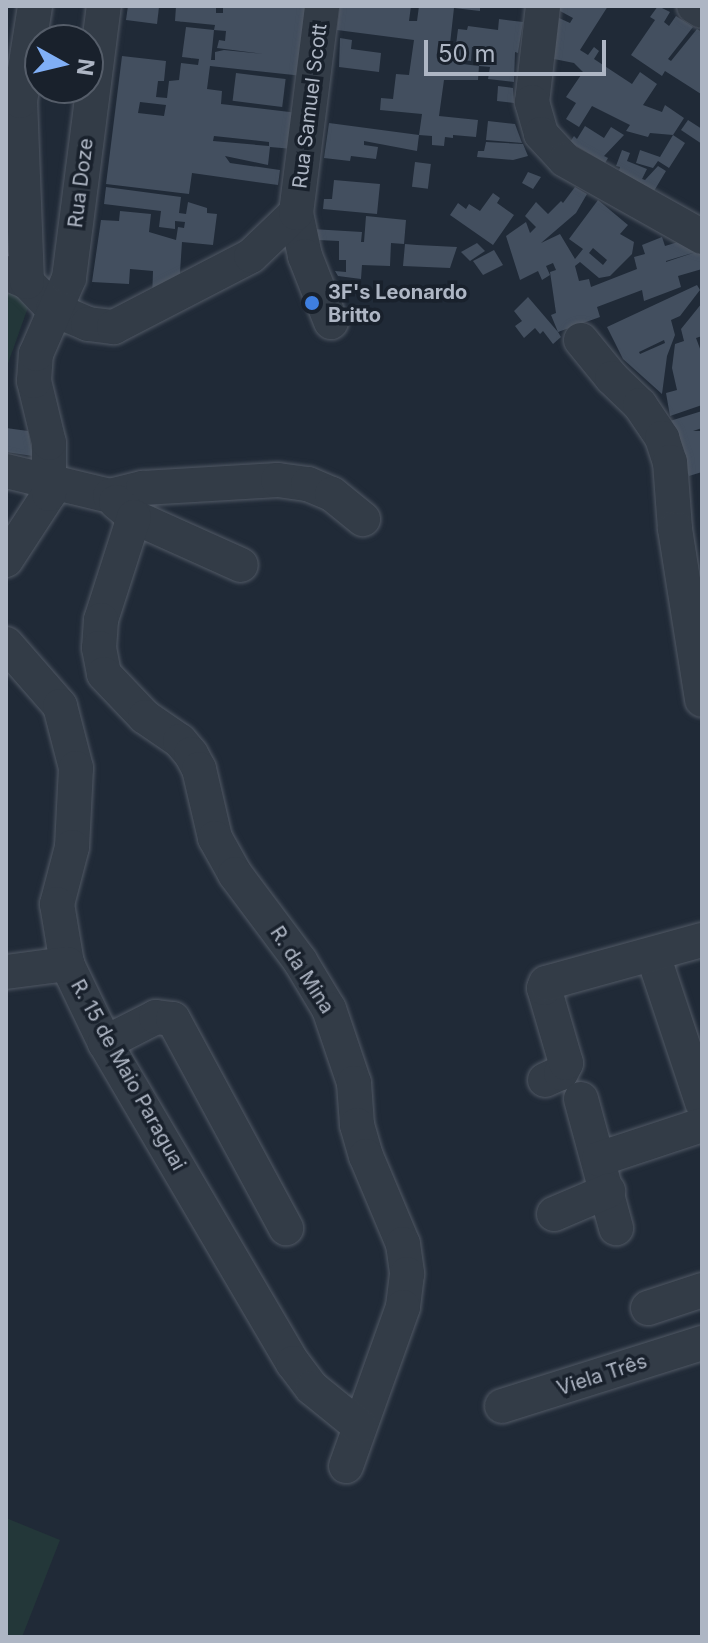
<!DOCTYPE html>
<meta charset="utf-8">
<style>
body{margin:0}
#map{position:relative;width:708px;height:1643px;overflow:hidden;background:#202a37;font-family:Inter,sans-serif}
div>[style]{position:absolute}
.green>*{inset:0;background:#233739}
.building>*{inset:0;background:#434f5f;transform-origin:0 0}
.roads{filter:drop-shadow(0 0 2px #515965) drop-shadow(0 0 2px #515965)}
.minor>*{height:34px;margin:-17px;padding:0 17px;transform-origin:17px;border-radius:17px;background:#333c47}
.dots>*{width:22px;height:22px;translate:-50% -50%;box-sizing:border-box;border:4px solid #19212c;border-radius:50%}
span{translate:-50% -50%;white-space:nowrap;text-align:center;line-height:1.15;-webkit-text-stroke:7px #19212c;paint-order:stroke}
.street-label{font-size:20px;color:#aeb6c4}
.poi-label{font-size:20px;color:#aeb6c4;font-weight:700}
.left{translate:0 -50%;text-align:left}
.frame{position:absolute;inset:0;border:8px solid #aeb6c4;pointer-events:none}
.north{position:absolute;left:24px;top:24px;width:80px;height:80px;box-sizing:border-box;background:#19212c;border:2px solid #555d69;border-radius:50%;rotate:98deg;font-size:22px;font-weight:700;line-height:32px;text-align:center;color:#aeb6c4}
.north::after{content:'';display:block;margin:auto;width:28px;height:36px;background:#80aff6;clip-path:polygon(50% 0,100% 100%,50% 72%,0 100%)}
.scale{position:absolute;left:424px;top:40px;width:182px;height:36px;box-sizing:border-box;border:4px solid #aeb6c4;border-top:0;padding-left:10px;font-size:24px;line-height:28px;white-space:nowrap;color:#aeb6c4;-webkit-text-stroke:6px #19212c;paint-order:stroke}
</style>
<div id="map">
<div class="green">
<i style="clip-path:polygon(6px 289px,31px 299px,6px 369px)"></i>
<i style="clip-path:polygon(6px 1518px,60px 1540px,22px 1637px,6px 1637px)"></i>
</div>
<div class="building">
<i style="clip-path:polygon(128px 6px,159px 7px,157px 24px,126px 20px)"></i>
<i style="clip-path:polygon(evenodd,176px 6px,216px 6px,216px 13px,223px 13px,223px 6px,310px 6px,303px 76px,210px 66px,207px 89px,222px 91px,221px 104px,298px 113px,293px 149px,270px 147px,268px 165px,225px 156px,230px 163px,280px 170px,278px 185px,192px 173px,189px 194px,106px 184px,122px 56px,166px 61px,164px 81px,158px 81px,156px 97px,167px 98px,169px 81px,179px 80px,181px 63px,198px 65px,199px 59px,182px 57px,186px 27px,214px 30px,211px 60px,215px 60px,215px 52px,224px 50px,263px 54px,217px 48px,219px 40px,225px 41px,226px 31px,214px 30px,215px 25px,175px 21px,176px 6px,140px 102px,166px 105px,164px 116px,138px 113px,140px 102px,176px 6px,214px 136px,269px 142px,269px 146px,213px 141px,214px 136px)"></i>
<i style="clip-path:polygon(340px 6px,411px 6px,409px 21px,417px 21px,419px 6px,480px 6px,480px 11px,454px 8px,450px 44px,456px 45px,458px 29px,467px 30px,468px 26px,498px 30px,499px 19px,523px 22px,518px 53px,515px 52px,514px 82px,488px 79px,490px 67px,479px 66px,482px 48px,472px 47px,471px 61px,455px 59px,454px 63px,479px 66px,478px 80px,444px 80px,439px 116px,478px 120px,476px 137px,453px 135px,453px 138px,445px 137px,444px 146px,432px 145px,432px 136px,419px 135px,417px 151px,364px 141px,364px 145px,378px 147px,376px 159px,351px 156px,350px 161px,324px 158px,329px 123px,419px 135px,422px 114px,380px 110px,381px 98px,393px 99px,396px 74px,409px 75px,414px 40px,337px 30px)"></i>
<i style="clip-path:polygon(560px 6px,608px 6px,580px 50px,588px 55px,594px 47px,599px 51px,594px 59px,632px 84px,640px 72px,657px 84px,643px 105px,662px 112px,665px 105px,684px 118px,673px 135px,685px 143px,669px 168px,658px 161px,653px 168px,636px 163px,640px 150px,660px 157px,673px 135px,650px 133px,648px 137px,626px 131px,630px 125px,592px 106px,579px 127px,566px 119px,576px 103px,566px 97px,583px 72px,574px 63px,554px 59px,559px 18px,570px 23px,573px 18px,560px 11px)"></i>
<i style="clip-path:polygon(658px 6px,670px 12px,664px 22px,669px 26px,676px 16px,693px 27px,668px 59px,671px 61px,697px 29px,702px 32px,701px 94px,665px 71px,662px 76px,631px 55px,655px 20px,650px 17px)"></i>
<i style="clip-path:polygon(340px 38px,352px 40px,351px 49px,381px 53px,379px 72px,339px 67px)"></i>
<i style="left:236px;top:73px;width:50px;height:28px;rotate:7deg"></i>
<i style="clip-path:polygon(498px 86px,513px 88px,514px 103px,497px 101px)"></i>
<i style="clip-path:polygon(688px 120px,702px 129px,702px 144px,681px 130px)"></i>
<i style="clip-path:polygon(488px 121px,515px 124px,522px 143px,486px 140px)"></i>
<i style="clip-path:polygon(585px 126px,604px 138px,611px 127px,624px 135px,604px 156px,608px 158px,605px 163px,570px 142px,574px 136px,577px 139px)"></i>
<i style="clip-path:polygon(486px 142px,523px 144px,528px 156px,513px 160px,477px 157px,478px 151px,484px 151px)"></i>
<i style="clip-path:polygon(622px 150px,630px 153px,627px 161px,647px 169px,642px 179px,645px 180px,658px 166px,666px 171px,654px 191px,619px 171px,620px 167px,616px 166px)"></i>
<i style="left:415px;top:162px;width:16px;height:25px;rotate:7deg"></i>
<i style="clip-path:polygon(528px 172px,541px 177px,533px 189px,522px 183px)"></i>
<i style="clip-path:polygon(334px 180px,380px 184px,377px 214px,323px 209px,324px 199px,332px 199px)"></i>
<i style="clip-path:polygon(106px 187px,181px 197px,179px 213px,186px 214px,188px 202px,207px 208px,207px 213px,217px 214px,213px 245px,182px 242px,179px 288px,152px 300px,153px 271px,130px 269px,129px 284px,92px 282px,101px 220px,119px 221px,120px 211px,151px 214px,149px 232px,176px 240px,178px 227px,184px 228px,185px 222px,175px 221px,175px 229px,159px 227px,161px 211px,104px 204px)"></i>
<i style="clip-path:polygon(evenodd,575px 187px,587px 194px,576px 213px,541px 243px,560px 234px,575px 259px,583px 249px,569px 239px,598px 200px,628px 225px,620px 234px,634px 242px,632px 254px,610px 276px,599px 278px,580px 262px,575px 266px,579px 281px,589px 279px,591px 287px,637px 269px,634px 257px,645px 254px,642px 245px,662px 237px,665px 246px,691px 238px,699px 251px,666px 261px,666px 262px,702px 250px,702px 269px,678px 276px,681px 287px,644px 301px,642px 290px,597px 307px,600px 317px,558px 332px,561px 337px,553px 344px,543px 331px,540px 334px,535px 328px,524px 338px,515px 326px,522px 321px,514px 311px,528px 297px,558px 332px,551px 315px,556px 313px,550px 272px,556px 270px,553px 263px,546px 266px,550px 275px,542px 280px,538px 271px,520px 280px,506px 236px,526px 222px,530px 233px,536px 227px,525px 216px,536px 202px,548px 214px,561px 201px,563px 203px,575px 187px,593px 248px,607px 260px,603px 265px,589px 253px,593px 248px)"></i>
<i style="clip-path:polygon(493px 193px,500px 198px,497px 203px,514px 215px,493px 245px,450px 215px,458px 203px,466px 209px,469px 204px,480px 211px)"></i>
<i style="clip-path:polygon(366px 216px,406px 220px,404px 244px,391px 243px,390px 266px,362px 265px,361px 279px,338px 276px,335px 271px,346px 272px,346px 260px,339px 260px,339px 241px,318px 240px,312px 229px,362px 232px,361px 242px,364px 242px)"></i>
<i style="clip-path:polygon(477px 243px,485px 251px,470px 261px,461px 252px)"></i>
<i style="clip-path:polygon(405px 244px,417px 245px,457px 247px,450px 268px,403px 266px)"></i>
<i style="clip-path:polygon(494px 250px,503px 265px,483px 275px,473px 261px)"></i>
<i style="clip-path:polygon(evenodd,697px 285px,700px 290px,680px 316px,671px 320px,675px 335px,667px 356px,662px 394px,623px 359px,607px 327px,697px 285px,664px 340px,665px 343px,640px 354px,639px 352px,664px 340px)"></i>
<i style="clip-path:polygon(702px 303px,702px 336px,696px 338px,702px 354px,702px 405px,670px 416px,666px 393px,677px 390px,672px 368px,675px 344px,684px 341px,681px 329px)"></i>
<i style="clip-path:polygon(702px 411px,702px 428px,693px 431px,702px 431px,702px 472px,689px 476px,670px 421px)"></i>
<i style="clip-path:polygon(6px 428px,28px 431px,33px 456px,6px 452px)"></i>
</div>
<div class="roads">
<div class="minor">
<i style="left:543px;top:6px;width:97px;rotate:96.5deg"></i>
<i style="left:532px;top:102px;width:33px;rotate:74deg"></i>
<i style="left:541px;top:134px;width:35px;rotate:47deg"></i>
<i style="left:565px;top:160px;width:157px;rotate:29.3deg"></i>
<i style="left:694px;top:6px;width:9px;rotate:32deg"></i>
<i style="left:296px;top:213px;width:44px;rotate:78.2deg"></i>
<i style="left:305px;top:256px;width:71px;rotate:68.5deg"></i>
<i style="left:6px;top:273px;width:23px;rotate:23deg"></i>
<i style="left:27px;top:282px;width:37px;rotate:46deg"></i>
<i style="left:53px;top:309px;width:38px;rotate:23deg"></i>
<i style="left:88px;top:324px;width:26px;rotate:7deg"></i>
<i style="left:114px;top:327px;width:154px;rotate:-27.4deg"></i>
<i style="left:251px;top:256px;width:62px;rotate:-43.7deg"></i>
<i style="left:296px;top:213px;width:209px;rotate:-82.8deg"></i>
<i style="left:27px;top:282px;width:181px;rotate:-92.2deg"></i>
<i style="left:20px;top:101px;width:96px;rotate:-81deg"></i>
<i style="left:581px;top:340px;width:49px;rotate:50.8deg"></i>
<i style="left:612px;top:378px;width:39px;rotate:44deg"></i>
<i style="left:640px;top:405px;width:40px;rotate:56deg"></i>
<i style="left:662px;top:438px;width:25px;rotate:72deg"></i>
<i style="left:670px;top:462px;width:67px;rotate:85.7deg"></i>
<i style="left:675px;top:529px;width:173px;rotate:81deg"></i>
<i style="left:6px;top:471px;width:107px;rotate:13.5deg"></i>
<i style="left:110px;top:496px;width:34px;rotate:-14deg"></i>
<i style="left:143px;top:488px;width:135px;rotate:-3.4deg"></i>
<i style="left:278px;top:480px;width:30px;rotate:8deg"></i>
<i style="left:308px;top:484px;width:26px;rotate:23deg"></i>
<i style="left:332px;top:494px;width:40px;rotate:39deg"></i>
<i style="left:116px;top:502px;width:23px;rotate:40deg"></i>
<i style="left:134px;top:517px;width:117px;rotate:24.2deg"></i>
<i style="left:134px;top:517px;width:108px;rotate:107.8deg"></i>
<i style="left:101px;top:620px;width:28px;rotate:94deg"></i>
<i style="left:99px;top:648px;width:26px;rotate:79deg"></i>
<i style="left:104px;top:674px;width:59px;rotate:46.4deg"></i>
<i style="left:145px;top:717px;width:42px;rotate:34.4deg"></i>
<i style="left:180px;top:741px;width:17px;rotate:50deg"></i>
<i style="left:191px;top:754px;width:17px;rotate:62deg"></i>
<i style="left:199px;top:769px;width:71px;rotate:76.9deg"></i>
<i style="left:215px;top:838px;width:41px;rotate:60.9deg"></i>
<i style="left:235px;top:874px;width:109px;rotate:53.2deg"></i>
<i style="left:300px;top:961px;width:56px;rotate:58.9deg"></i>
<i style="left:329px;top:1009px;width:78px;rotate:71.3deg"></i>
<i style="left:354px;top:1083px;width:42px;rotate:85.9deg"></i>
<i style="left:357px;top:1125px;width:32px;rotate:74deg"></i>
<i style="left:366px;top:1156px;width:95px;rotate:67.2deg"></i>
<i style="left:403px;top:1244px;width:30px;rotate:82deg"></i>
<i style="left:407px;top:1274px;width:33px;rotate:97deg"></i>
<i style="left:403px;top:1307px;width:169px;rotate:109.7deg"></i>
<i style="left:6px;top:560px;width:79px;rotate:-56.9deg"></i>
<i style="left:49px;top:494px;width:51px;rotate:-90deg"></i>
<i style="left:49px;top:443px;width:64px;rotate:-103.6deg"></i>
<i style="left:34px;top:381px;width:27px;rotate:-86deg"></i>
<i style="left:36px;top:354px;width:83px;rotate:-66.5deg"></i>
<i style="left:69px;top:278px;width:274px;rotate:-82.7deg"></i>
<i style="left:6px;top:644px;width:82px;rotate:48.9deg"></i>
<i style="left:60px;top:706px;width:64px;rotate:75.5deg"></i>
<i style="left:76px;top:768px;width:79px;rotate:92.9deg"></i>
<i style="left:72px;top:847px;width:59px;rotate:104.7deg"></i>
<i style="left:57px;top:904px;width:61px;rotate:80.5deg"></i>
<i style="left:67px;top:964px;width:88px;rotate:64.3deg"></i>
<i style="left:105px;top:1043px;width:371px;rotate:59.6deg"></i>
<i style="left:293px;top:1363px;width:31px;rotate:53deg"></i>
<i style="left:312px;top:1388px;width:60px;rotate:39deg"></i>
<i style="left:653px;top:955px;width:155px;rotate:71.6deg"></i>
<i style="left:6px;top:972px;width:62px;rotate:-7.5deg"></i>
<i style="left:105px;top:1043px;width:57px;rotate:-27deg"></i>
<i style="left:156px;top:1017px;width:17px;rotate:7deg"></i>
<i style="left:173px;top:1019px;width:238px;rotate:61.6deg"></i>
<i style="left:545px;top:1080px;width:17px;rotate:-24deg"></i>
<i style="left:561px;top:1073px;width:11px;rotate:-63deg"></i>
<i style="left:566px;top:1063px;width:78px;rotate:-106.3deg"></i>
<i style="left:544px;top:988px;width:5px;rotate:-68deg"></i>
<i style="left:546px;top:983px;width:162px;rotate:-15.4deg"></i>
<i style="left:581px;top:1099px;width:134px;rotate:74.8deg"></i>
<i style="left:599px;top:1159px;width:108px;rotate:-18.3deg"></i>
<i style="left:554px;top:1214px;width:59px;rotate:-23.1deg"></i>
<i style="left:648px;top:1308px;width:57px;rotate:-18.4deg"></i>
<i style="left:502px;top:1406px;width:210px;rotate:-17.5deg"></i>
</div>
</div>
<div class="dots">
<i style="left:312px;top:303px;background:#3f7fe0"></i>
</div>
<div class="street-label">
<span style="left:310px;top:106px;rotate:-83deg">Rua Samuel Scott</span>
<span style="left:81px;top:183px;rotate:-83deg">Rua Doze</span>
<span style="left:302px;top:970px;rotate:57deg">R. da Mina</span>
<span style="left:128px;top:1075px;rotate:61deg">R. 15 de Maio Paraguai</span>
<span style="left:602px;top:1375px;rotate:-18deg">Viela Três</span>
</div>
<div class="poi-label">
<span class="left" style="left:328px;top:304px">3F's Leonardo<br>Britto</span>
</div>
<div class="frame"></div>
<div class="north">N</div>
<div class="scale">50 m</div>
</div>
